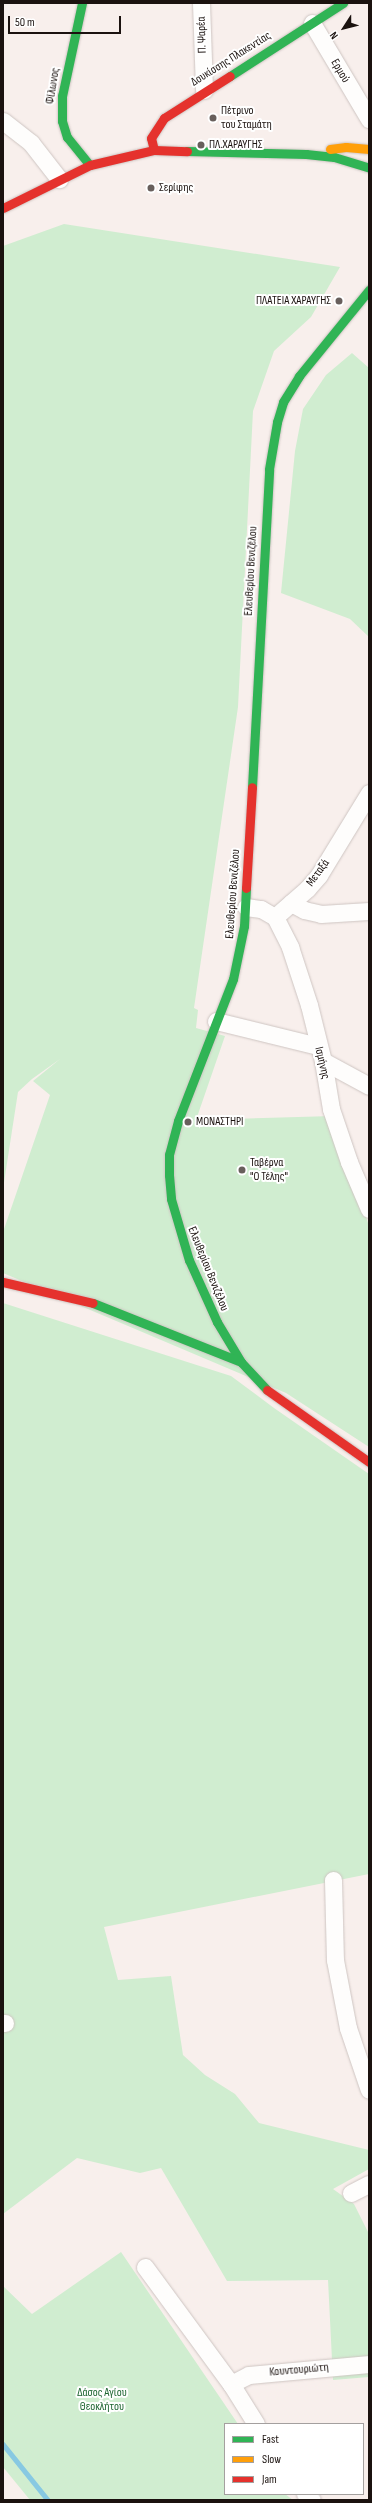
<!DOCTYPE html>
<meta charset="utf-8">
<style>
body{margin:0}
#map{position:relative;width:372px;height:2503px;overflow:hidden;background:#f8efec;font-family:"Sofia Sans Condensed",sans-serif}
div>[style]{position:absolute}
.green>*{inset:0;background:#d0edd0}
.stream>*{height:4.5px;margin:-2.25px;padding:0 2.25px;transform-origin:2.25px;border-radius:2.25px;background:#88c9e2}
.roads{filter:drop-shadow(0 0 1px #cec5c2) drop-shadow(0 0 1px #cec5c2)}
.street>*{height:17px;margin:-8.5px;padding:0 8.5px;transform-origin:8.5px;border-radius:8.5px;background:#fefdfc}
.fast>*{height:9px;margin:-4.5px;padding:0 4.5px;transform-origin:4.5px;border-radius:4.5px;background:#30b455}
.slow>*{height:9px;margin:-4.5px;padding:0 4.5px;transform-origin:4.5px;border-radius:4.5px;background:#ff9f0a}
.jam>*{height:9px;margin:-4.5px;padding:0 4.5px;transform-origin:4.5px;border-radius:4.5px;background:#e5322d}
.dots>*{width:11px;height:11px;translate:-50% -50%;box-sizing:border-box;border:2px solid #fff;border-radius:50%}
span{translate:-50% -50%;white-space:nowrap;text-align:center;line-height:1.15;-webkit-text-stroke:4px #fff;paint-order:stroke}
.street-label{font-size:12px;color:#1b120f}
.poi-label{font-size:12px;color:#1b120f}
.left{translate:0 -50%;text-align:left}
.right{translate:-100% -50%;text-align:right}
.park-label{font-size:12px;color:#1f6632}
.frame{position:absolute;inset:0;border:4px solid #1b120f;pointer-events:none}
.legend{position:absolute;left:224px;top:2423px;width:140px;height:72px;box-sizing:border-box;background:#fff;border:1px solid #a4a09f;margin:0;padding:5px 7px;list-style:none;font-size:12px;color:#1b120f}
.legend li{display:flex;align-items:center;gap:8px;height:20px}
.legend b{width:20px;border:1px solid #a4a09f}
.north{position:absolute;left:324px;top:8px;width:40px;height:40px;-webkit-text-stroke:3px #fff;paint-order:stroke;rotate:234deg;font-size:11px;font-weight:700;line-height:16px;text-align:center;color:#1b120f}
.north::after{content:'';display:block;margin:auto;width:14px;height:18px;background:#1b120f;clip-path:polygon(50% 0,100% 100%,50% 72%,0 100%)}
.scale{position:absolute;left:8px;top:16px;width:113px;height:18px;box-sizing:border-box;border:2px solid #1b120f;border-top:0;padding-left:5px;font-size:12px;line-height:14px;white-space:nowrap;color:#1b120f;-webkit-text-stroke:3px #fff;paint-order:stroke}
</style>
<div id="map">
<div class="green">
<i style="clip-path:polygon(64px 224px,340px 267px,311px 317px,274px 351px,253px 411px,238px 707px,194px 1008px,198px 1010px,196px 1028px,225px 1036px,196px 1120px,333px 1116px,369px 1226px,369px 1447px,286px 1393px,3px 1273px,3px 1232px,50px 1095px,33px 1081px,60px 1059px,32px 1079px,18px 1092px,3px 1189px,3px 246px)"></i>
<i style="clip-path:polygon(352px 353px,369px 368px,369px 637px,350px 619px,281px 593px,295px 451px,303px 409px,326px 375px)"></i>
<i style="clip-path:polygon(3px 1303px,231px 1376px,274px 1408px,369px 1474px,369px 1874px,104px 1927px,118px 1980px,171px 1976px,183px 2055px,205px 2075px,235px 2094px,259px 2123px,369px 2150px,369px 2169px,333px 2189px,354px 2204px,369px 2234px,369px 2377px,333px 2380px,328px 2280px,227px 2281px,161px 2168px,140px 2173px,77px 2158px,3px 2214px)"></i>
<i style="clip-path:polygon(121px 2252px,238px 2424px,225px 2424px,225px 2494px,285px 2494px,293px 2500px,30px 2500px,3px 2467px,3px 2286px,32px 2314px)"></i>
</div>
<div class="stream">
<i style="left:3px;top:2444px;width:72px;rotate:51.2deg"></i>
</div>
<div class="roads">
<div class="street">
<i style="left:201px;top:3px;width:87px;rotate:88deg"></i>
<i style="left:312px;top:23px;width:112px;rotate:59.3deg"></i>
<i style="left:3px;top:121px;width:36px;rotate:38deg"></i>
<i style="left:31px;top:143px;width:46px;rotate:52.1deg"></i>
<i style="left:291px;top:903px;width:15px;rotate:28deg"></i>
<i style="left:304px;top:910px;width:17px;rotate:13deg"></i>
<i style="left:321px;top:914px;width:48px;rotate:-3.6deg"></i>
<i style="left:246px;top:907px;width:15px;rotate:8deg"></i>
<i style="left:261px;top:909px;width:16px;rotate:30deg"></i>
<i style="left:275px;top:917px;width:34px;rotate:63deg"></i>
<i style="left:290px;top:947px;width:61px;rotate:71.9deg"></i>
<i style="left:309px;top:1005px;width:58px;rotate:76deg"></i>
<i style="left:323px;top:1061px;width:49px;rotate:80.5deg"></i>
<i style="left:331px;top:1109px;width:56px;rotate:71.2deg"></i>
<i style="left:349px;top:1162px;width:51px;rotate:66.9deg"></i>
<i style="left:275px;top:917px;width:43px;rotate:-41.2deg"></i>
<i style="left:307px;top:889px;width:18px;rotate:-49deg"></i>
<i style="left:319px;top:875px;width:96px;rotate:-58.6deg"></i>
<i style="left:216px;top:1021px;width:105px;rotate:13.8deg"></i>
<i style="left:323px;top:1061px;width:52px;rotate:28.5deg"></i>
<i style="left:333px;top:1880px;width:80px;rotate:88.6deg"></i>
<i style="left:335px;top:1960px;width:69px;rotate:79.2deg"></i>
<i style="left:348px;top:2028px;width:65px;rotate:71.3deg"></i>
<i style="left:3px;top:2023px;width:2px"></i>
<i style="left:351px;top:2193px;width:20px;rotate:-27deg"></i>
<i style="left:145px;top:2267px;width:145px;rotate:53.7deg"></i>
<i style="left:231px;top:2384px;width:47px;rotate:58deg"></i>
<i style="left:231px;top:2384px;width:20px;rotate:-27deg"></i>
<i style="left:249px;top:2375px;width:121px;rotate:-5.2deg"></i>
<i style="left:305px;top:2494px;width:9px;rotate:41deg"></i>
</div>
<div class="fast">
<i style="left:82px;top:3px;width:95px;rotate:102.1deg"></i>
<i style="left:62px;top:96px;width:25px;rotate:90deg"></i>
<i style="left:62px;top:121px;width:17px;rotate:73deg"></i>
<i style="left:67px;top:137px;width:36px;rotate:51deg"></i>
<i style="left:230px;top:76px;width:135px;rotate:-32.9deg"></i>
<i style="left:187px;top:151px;width:119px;rotate:1.4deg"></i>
<i style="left:306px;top:154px;width:28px;rotate:6deg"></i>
<i style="left:334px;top:157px;width:37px;rotate:17deg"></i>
<i style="left:252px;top:787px;width:318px;rotate:-86.9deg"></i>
<i style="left:269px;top:469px;width:48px;rotate:-80.3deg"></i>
<i style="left:277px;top:422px;width:21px;rotate:-73deg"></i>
<i style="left:283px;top:402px;width:31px;rotate:-58deg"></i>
<i style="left:299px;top:376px;width:111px;rotate:-50.9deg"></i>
<i style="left:246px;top:888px;width:38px;rotate:93deg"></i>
<i style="left:244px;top:926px;width:54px;rotate:101.7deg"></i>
<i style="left:233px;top:979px;width:152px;rotate:111.2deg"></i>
<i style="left:178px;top:1121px;width:35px;rotate:105deg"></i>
<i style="left:169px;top:1155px;width:20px;rotate:90deg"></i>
<i style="left:169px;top:1175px;width:24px;rotate:85deg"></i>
<i style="left:171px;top:1199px;width:64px;rotate:73.6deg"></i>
<i style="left:189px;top:1260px;width:68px;rotate:65.7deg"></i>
<i style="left:217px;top:1322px;width:47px;rotate:59deg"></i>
<i style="left:241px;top:1362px;width:38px;rotate:47deg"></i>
<i style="left:93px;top:1303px;width:159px;rotate:21.7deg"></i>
</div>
<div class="slow">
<i style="left:330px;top:149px;width:16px;rotate:-7deg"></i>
<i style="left:346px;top:147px;width:23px;rotate:5deg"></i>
</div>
<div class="jam">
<i style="left:154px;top:150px;width:12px;rotate:-104deg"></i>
<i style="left:151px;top:138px;width:24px;rotate:-57deg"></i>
<i style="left:164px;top:118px;width:78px;rotate:-32.5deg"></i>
<i style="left:3px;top:208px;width:97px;rotate:-26.3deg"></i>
<i style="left:90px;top:165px;width:66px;rotate:-13.2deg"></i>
<i style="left:154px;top:150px;width:33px;rotate:2deg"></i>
<i style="left:246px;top:888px;width:101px;rotate:-86.6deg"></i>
<i style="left:3px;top:1282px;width:92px;rotate:13.1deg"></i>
<i style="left:267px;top:1390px;width:125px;rotate:35.2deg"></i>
</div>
</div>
<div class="dots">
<i style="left:213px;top:118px;background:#685f5c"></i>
<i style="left:201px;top:145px;background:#685f5c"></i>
<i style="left:151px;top:188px;background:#685f5c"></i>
<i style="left:339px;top:301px;background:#685f5c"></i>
<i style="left:188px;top:1122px;background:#685f5c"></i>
<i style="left:242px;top:1170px;background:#685f5c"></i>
</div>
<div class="street-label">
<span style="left:202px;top:35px;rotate:-92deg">Π. Ψαρέα</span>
<span style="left:231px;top:59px;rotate:-32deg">Δουκίσσης Πλακεντίας</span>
<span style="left:340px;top:71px;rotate:59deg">Ερμού</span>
<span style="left:53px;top:86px;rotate:-81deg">Φίλωνος</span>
<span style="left:251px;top:571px;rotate:-87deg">Ελευθερίου Βενιζέλου</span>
<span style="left:318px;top:873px;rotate:-54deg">Μεταξά</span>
<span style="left:233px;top:894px;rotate:-86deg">Ελευθερίου Βενιζέλου</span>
<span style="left:322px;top:1063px;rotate:77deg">Ισμήνης</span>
<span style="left:208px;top:1269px;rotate:68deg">Ελευθερίου Βενιζέλου</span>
<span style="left:299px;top:2370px;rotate:-5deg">Κουντουριώτη</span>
</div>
<div class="poi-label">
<span class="left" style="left:221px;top:118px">Πέτρινο<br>του Σταμάτη</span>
<span class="left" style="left:209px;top:145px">ΠΛ.ΧΑΡΑΥΓΗΣ</span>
<span class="left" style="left:159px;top:188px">Σερίφης</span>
<span class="right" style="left:331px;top:301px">ΠΛΑΤΕΙΑ ΧΑΡΑΥΓΗΣ</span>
<span class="left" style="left:196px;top:1122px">ΜΟΝΑΣΤΗΡΙ</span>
<span class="left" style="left:250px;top:1170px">Ταβέρνα<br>"Ο Τέλης"</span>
</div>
<div class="park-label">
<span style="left:102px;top:2400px">Δάσος Αγίου<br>Θεοκλήτου</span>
</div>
<div class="frame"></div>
<ul class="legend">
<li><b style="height:5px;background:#30b455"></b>Fast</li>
<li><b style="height:5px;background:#ff9f0a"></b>Slow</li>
<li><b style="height:5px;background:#e5322d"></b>Jam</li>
</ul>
<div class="north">N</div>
<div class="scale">50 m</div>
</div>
